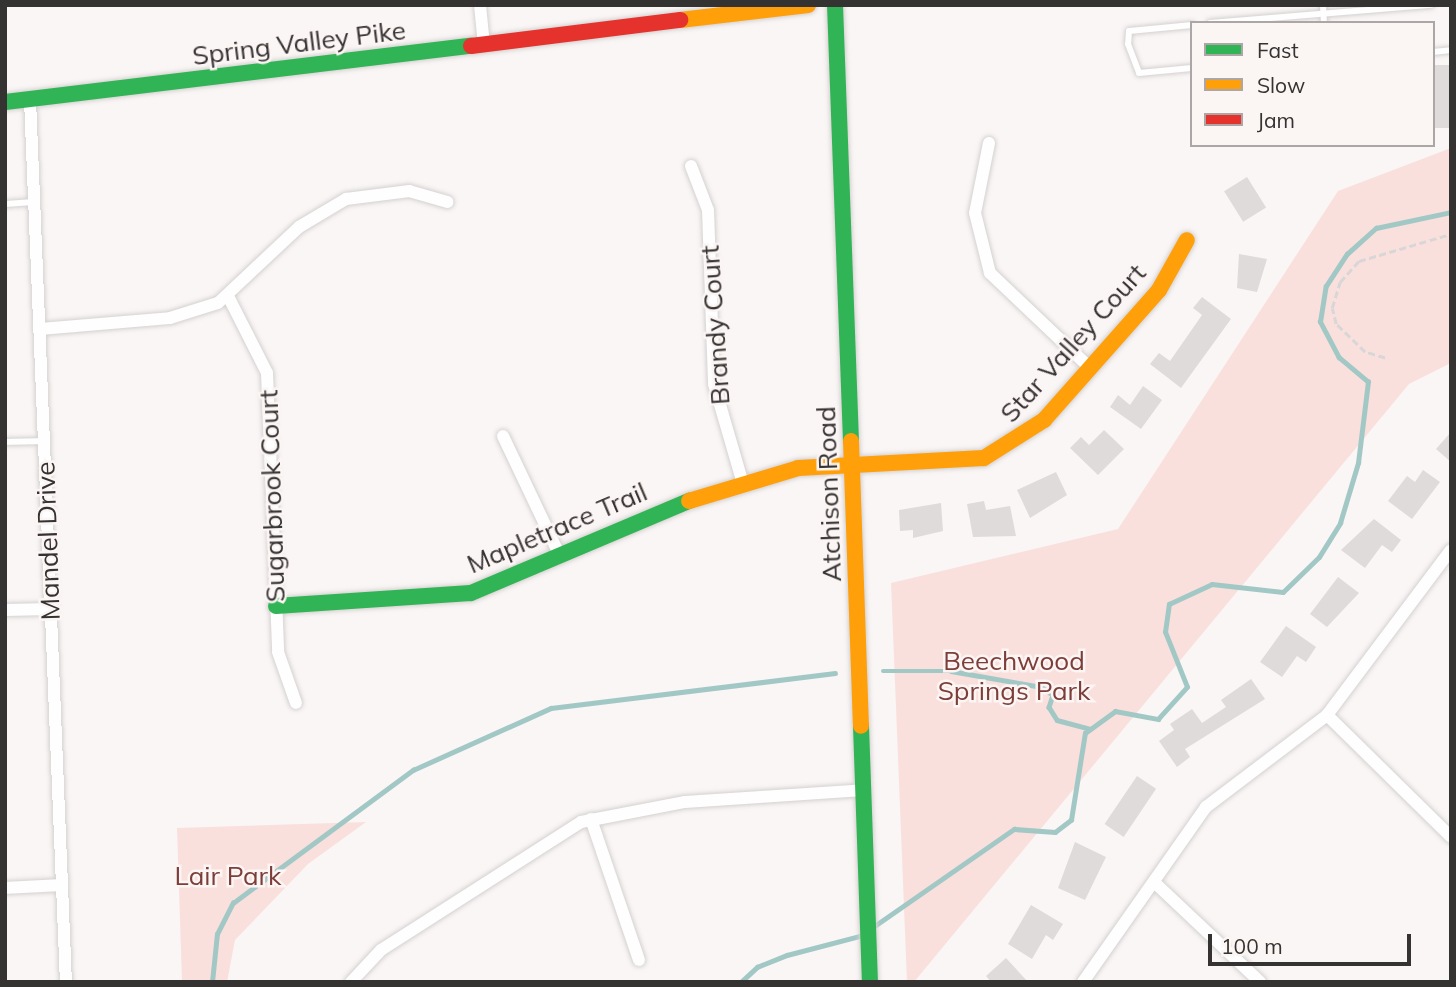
<!DOCTYPE html>
<style>
body{margin:0}
#map{position:relative;width:1456px;height:987px;overflow:hidden;background:#faf6f5;font-family:Mulish,sans-serif}
div>[style]{position:absolute}
.green>*{inset:0;background:#f9e0dd}
.stream>*{height:4.5px;margin:-2.25px;padding:0 2.25px;transform-origin:2.25px;border-radius:2.25px;background:#a2c8c6}
.building>*{inset:0;background:#dedbda;transform-origin:0 0}
.path>*{height:2.5px;margin-top:-1.25px;transform-origin:0;background:repeating-linear-gradient(90deg,#d8d6d6 0 7px,transparent 0 10.5px)}
.roads{filter:drop-shadow(0 0 2px #d4d1d0) drop-shadow(0 0 2px #d4d1d0)}
.lane>*{height:6px;margin:-3px;padding:0 3px;transform-origin:3px;border-radius:3px;background:#fefefe}
.street>*{height:12px;margin:-6px;padding:0 6px;transform-origin:6px;border-radius:6px;background:#fefefe}
.fast>*{height:16px;margin:-8px;padding:0 8px;transform-origin:8px;border-radius:8px;background:#30b455}
.slow>*{height:16px;margin:-8px;padding:0 8px;transform-origin:8px;border-radius:8px;background:#ff9f0a}
.jam>*{height:16px;margin:-8px;padding:0 8px;transform-origin:8px;border-radius:8px;background:#e5322d}
span{translate:-50% -50%;white-space:nowrap;text-align:center;line-height:1.15;-webkit-text-stroke:5px #fbf5f4;paint-order:stroke}
.street-label{font-size:26px;color:#353232}
.park-label{font-size:26px;color:#7d3e3a}
.frame{position:absolute;inset:0;border:7px solid #353232;pointer-events:none}
.legend{position:absolute;left:1190px;top:21px;width:245px;height:126px;box-sizing:border-box;background:#fbf5f4;border:2px solid #aca7a6;margin:0;padding:9px 12px;list-style:none;font-size:21px;color:#353232}
.legend li{display:flex;align-items:center;gap:14px;height:35px}
.legend b{width:35px;border:2px solid #aca7a6}
.scale{position:absolute;left:1208px;top:934px;width:203px;height:32px;box-sizing:border-box;border:4px solid #353232;border-top:0;padding-left:9px;font-size:21px;line-height:24px;white-space:nowrap;color:#353232;-webkit-text-stroke:5px #fbf5f4;paint-order:stroke}
</style>
<div id="map">
<div class="green">
<i style="clip-path:polygon(1451px 148px,1451px 363px,1409px 384px,914px 982px,907px 982px,891px 583px,1118px 529px,1338px 191px)"></i>
<i style="clip-path:polygon(366px 822px,308px 864px,235px 940px,227px 982px,182px 982px,177px 828px)"></i>
</div>
<div class="stream">
<i style="left:883px;top:671px;width:68px"></i>
<i style="left:951px;top:671px;width:92px;rotate:10deg"></i>
<i style="left:1042px;top:687px;width:14px;rotate:36deg"></i>
<i style="left:1053px;top:695px;width:13px;rotate:108deg"></i>
<i style="left:1049px;top:707px;width:15px;rotate:58deg"></i>
<i style="left:1057px;top:720px;width:34px;rotate:15deg"></i>
<i style="left:873px;top:927px;width:172px;rotate:-34.8deg"></i>
<i style="left:1014px;top:829px;width:41px;rotate:4.2deg"></i>
<i style="left:1055px;top:832px;width:20px;rotate:-37deg"></i>
<i style="left:1071px;top:820px;width:88px;rotate:-80.9deg"></i>
<i style="left:1085px;top:733px;width:37px;rotate:-36deg"></i>
<i style="left:1115px;top:711px;width:44px;rotate:10.5deg"></i>
<i style="left:1158px;top:719px;width:43px;rotate:-47.8deg"></i>
<i style="left:1187px;top:687px;width:59px;rotate:-111.8deg"></i>
<i style="left:1165px;top:632px;width:28px;rotate:-82deg"></i>
<i style="left:1169px;top:604px;width:47px;rotate:-24.9deg"></i>
<i style="left:1212px;top:584px;width:71px;rotate:6.4deg"></i>
<i style="left:1283px;top:592px;width:50px;rotate:-44.2deg"></i>
<i style="left:1319px;top:557px;width:40px;rotate:-58deg"></i>
<i style="left:1340px;top:523px;width:63px;rotate:-73.3deg"></i>
<i style="left:1358px;top:463px;width:82px;rotate:-83deg"></i>
<i style="left:1368px;top:382px;width:38px;rotate:-140deg"></i>
<i style="left:1339px;top:358px;width:41px;rotate:-117.8deg"></i>
<i style="left:1320px;top:322px;width:36px;rotate:-81deg"></i>
<i style="left:1326px;top:286px;width:38px;rotate:-57deg"></i>
<i style="left:1347px;top:254px;width:39px;rotate:-42deg"></i>
<i style="left:1376px;top:228px;width:77px;rotate:-12deg"></i>
<i style="left:212px;top:982px;width:48px;rotate:-84.1deg"></i>
<i style="left:217px;top:934px;width:35px;rotate:-63deg"></i>
<i style="left:233px;top:903px;width:224px;rotate:-36.5deg"></i>
<i style="left:413px;top:770px;width:151px;rotate:-24.2deg"></i>
<i style="left:551px;top:708px;width:286px;rotate:-7deg"></i>
<i style="left:741px;top:982px;width:22px;rotate:-43deg"></i>
<i style="left:757px;top:967px;width:32px;rotate:-22deg"></i>
<i style="left:787px;top:955px;width:80px;rotate:-14.6deg"></i>
</div>
<div class="building">
<i style="left:1451px;top:65px;width:63px;height:18px;rotate:90deg"></i>
<i style="left:1247px;top:177px;width:36px;height:27px;rotate:58deg"></i>
<i style="clip-path:polygon(1239px 254px,1267px 259px,1257px 292px,1237px 288px)"></i>
<i style="clip-path:polygon(1202px 297px,1231px 319px,1181px 388px,1150px 364px,1159px 353px,1170px 361px,1202px 315px,1193px 308px)"></i>
<i style="clip-path:polygon(1143px 386px,1162px 400px,1141px 429px,1110px 407px,1118px 395px,1130px 405px)"></i>
<i style="clip-path:polygon(1104px 430px,1124px 449px,1098px 475px,1070px 448px,1081px 437px,1089px 445px)"></i>
<i style="clip-path:polygon(1451px 432px,1451px 462px,1436px 449px)"></i>
<i style="clip-path:polygon(1423px 470px,1440px 482px,1412px 519px,1388px 501px,1407px 476px,1415px 482px)"></i>
<i style="clip-path:polygon(1056px 472px,1067px 495px,1030px 518px,1017px 490px)"></i>
<i style="clip-path:polygon(984px 501px,986px 510px,1010px 506px,1016px 536px,973px 537px,967px 504px)"></i>
<i style="clip-path:polygon(941px 503px,943px 531px,913px 538px,913px 530px,900px 531px,899px 510px)"></i>
<i style="clip-path:polygon(1374px 519px,1401px 540px,1392px 552px,1382px 545px,1365px 568px,1341px 550px)"></i>
<i style="clip-path:polygon(1338px 577px,1359px 593px,1327px 627px,1310px 614px)"></i>
<i style="clip-path:polygon(1286px 626px,1316px 647px,1306px 662px,1297px 656px,1282px 677px,1260px 662px)"></i>
<i style="clip-path:polygon(1251px 679px,1265px 699px,1185px 749px,1190px 757px,1177px 767px,1159px 741px,1174px 730px,1170px 724px,1192px 709px,1202px 723px,1226px 707px,1221px 700px)"></i>
<i style="left:1137px;top:776px;width:23px;height:58px;rotate:34deg"></i>
<i style="clip-path:polygon(1075px 842px,1106px 857px,1085px 900px,1058px 888px)"></i>
<i style="clip-path:polygon(1031px 905px,1063px 924px,1053px 940px,1046px 935px,1032px 959px,1008px 944px)"></i>
<i style="clip-path:polygon(1006px 958px,1028px 982px,991px 982px,986px 976px)"></i>
</div>
<div class="path">
<i style="left:1385px;top:358px;width:21px;rotate:-163deg"></i>
<i style="left:1365px;top:352px;width:40px;rotate:-136deg"></i>
<i style="left:1336px;top:324px;width:16px;rotate:-104deg"></i>
<i style="left:1332px;top:308px;width:27px;rotate:-73deg"></i>
<i style="left:1340px;top:282px;width:28px;rotate:-48deg"></i>
<i style="left:1359px;top:261px;width:96px;rotate:-16.4deg"></i>
</div>
<div class="roads">
<div class="lane">
<i style="left:1323px;top:5px;width:18px;rotate:87deg"></i>
<i style="left:1210px;top:23px;width:222px;rotate:-4.7deg"></i>
<i style="left:1192px;top:25px;width:63px;rotate:174.6deg"></i>
<i style="left:1129px;top:31px;width:13px;rotate:94deg"></i>
<i style="left:1128px;top:44px;width:31px;rotate:69deg"></i>
<i style="left:1139px;top:73px;width:53px;rotate:-5.4deg"></i>
<i style="left:1433px;top:52px;width:18px;rotate:-6deg"></i>
<i style="left:5px;top:204px;width:29px;rotate:-4deg"></i>
<i style="left:5px;top:442px;width:40px;rotate:-1.4deg"></i>
</div>
<div class="street">
<i style="left:480px;top:5px;width:40px;rotate:84.3deg"></i>
<i style="left:30px;top:99px;width:884px;rotate:87.67deg"></i>
<i style="left:989px;top:143px;width:71px;rotate:101.3deg"></i>
<i style="left:975px;top:213px;width:62px;rotate:76deg"></i>
<i style="left:990px;top:273px;width:138px;rotate:43.5deg"></i>
<i style="left:691px;top:166px;width:47px;rotate:68.9deg"></i>
<i style="left:708px;top:210px;width:174px;rotate:88deg"></i>
<i style="left:714px;top:384px;width:104px;rotate:73.8deg"></i>
<i style="left:228px;top:296px;width:86px;rotate:63.1deg"></i>
<i style="left:267px;top:373px;width:279px;rotate:87.7deg"></i>
<i style="left:278px;top:652px;width:54px;rotate:70.6deg"></i>
<i style="left:40px;top:329px;width:130px;rotate:-4.8deg"></i>
<i style="left:170px;top:318px;width:50px;rotate:-17.4deg"></i>
<i style="left:218px;top:303px;width:111px;rotate:-43.2deg"></i>
<i style="left:299px;top:227px;width:55px;rotate:-30.8deg"></i>
<i style="left:346px;top:199px;width:64px;rotate:-7.2deg"></i>
<i style="left:409px;top:191px;width:40px;rotate:16deg"></i>
<i style="left:503px;top:436px;width:131px;rotate:64.6deg"></i>
<i style="left:5px;top:610px;width:46px;rotate:-1.2deg"></i>
<i style="left:1327px;top:715px;width:174px;rotate:44.5deg"></i>
<i style="left:591px;top:819px;width:149px;rotate:71.2deg"></i>
<i style="left:1154px;top:882px;width:146px;rotate:43.3deg"></i>
<i style="left:5px;top:888px;width:56px;rotate:-3.1deg"></i>
<i style="left:351px;top:982px;width:44px;rotate:-46.8deg"></i>
<i style="left:381px;top:950px;width:237px;rotate:-32.6deg"></i>
<i style="left:581px;top:822px;width:106px;rotate:-10.9deg"></i>
<i style="left:685px;top:802px;width:179px;rotate:-3.8deg"></i>
<i style="left:1083px;top:982px;width:214px;rotate:-54.9deg"></i>
<i style="left:1206px;top:807px;width:152px;rotate:-37.2deg"></i>
<i style="left:1327px;top:715px;width:206px;rotate:-53.1deg"></i>
</div>
<div class="fast">
<i style="left:835px;top:5px;width:436px;rotate:87.9deg"></i>
<i style="left:5px;top:102px;width:469px;rotate:-6.9deg"></i>
<i style="left:276px;top:606px;width:195px;rotate:-3.8deg"></i>
<i style="left:471px;top:593px;width:237px;rotate:-22.9deg"></i>
<i style="left:861px;top:726px;width:256px;rotate:88deg"></i>
</div>
<div class="slow">
<i style="left:680px;top:20px;width:129px;rotate:-6.7deg"></i>
<i style="left:851px;top:441px;width:285px;rotate:88deg"></i>
<i style="left:689px;top:501px;width:114px;rotate:-16.8deg"></i>
<i style="left:798px;top:468px;width:186px;rotate:-3.1deg"></i>
<i style="left:984px;top:458px;width:71px;rotate:-32.3deg"></i>
<i style="left:1044px;top:420px;width:174px;rotate:-48.5deg"></i>
<i style="left:1159px;top:290px;width:57px;rotate:-60.8deg"></i>
</div>
<div class="jam">
<i style="left:471px;top:46px;width:211px;rotate:-7.1deg"></i>
</div>
</div>
<div class="street-label">
<span style="left:299px;top:43px;rotate:-7deg">Spring Valley Pike</span>
<span style="left:715px;top:325px;rotate:-94deg">Brandy Court</span>
<span style="left:1073px;top:343px;rotate:-48deg">Star Valley Court</span>
<span style="left:829px;top:494px;rotate:-92deg">Atchison Road</span>
<span style="left:272px;top:496px;rotate:-92deg">Sugarbrook Court</span>
<span style="left:557px;top:528px;rotate:-23deg">Mapletrace Trail</span>
<span style="left:48px;top:541px;rotate:-92deg">Mandel Drive</span>
</div>
<div class="park-label">
<span style="left:1014px;top:676px">Beechwood<br>Springs Park</span>
<span style="left:228px;top:876px">Lair Park</span>
</div>
<div class="frame"></div>
<ul class="legend">
<li><b style="height:9px;background:#30b455"></b>Fast</li>
<li><b style="height:9px;background:#ff9f0a"></b>Slow</li>
<li><b style="height:9px;background:#e5322d"></b>Jam</li>
</ul>
<div class="scale">100 m</div>
</div>
